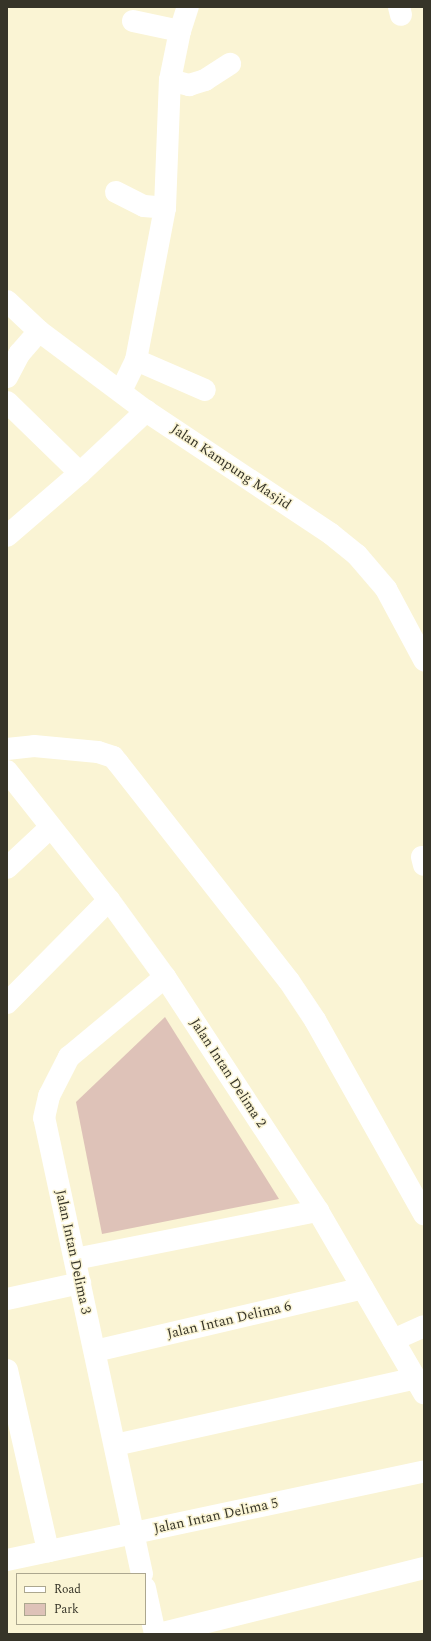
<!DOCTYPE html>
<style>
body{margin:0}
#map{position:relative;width:431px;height:1641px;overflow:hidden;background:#faf4d4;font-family:Spectral,serif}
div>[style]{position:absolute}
.green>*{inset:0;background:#dec2b8}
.minor>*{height:22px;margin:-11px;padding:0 11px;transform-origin:11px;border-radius:11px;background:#fff}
span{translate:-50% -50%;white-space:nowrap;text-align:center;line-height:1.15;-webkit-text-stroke:3px #faf4d4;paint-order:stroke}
.street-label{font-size:14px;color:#363428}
.frame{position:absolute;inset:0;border:8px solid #363428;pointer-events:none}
.legend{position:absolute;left:16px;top:1573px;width:130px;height:52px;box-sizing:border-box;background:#faf4d4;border:1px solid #aca78f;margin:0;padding:5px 7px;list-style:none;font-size:12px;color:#363428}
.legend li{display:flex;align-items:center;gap:8px;height:20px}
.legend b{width:20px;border:1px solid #aca78f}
</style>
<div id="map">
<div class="green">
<i style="clip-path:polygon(165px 1017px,279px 1199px,102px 1234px,76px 1102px)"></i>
</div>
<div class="minor">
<i style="left:399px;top:7px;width:8px;rotate:76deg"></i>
<i style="left:133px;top:21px;width:48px;rotate:12deg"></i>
<i style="left:170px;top:80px;width:20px;rotate:15deg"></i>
<i style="left:189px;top:85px;width:17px;rotate:-17deg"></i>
<i style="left:205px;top:80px;width:30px;rotate:-33deg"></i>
<i style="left:116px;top:192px;width:31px;rotate:27deg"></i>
<i style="left:144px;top:206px;width:21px;rotate:5deg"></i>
<i style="left:7px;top:301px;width:44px;rotate:43.2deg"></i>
<i style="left:39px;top:331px;width:134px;rotate:36.8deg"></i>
<i style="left:146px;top:411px;width:222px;rotate:33.6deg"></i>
<i style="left:331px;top:534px;width:33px;rotate:39deg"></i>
<i style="left:357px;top:555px;width:45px;rotate:49.5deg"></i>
<i style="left:386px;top:589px;width:81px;rotate:61.8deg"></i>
<i style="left:136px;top:360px;width:75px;rotate:23.5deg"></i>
<i style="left:7px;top:377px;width:27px;rotate:-62deg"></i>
<i style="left:20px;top:353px;width:29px;rotate:-49deg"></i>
<i style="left:121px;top:391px;width:34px;rotate:-64deg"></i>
<i style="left:136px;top:360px;width:155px;rotate:-79.2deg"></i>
<i style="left:165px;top:208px;width:128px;rotate:-87.8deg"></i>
<i style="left:170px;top:80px;width:50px;rotate:-78.5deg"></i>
<i style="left:180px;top:31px;width:25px;rotate:-72deg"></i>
<i style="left:7px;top:402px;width:102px;rotate:44.2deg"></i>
<i style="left:7px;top:536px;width:96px;rotate:-40.8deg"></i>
<i style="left:80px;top:473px;width:91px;rotate:-43.2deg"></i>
<i style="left:7px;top:749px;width:27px;rotate:-6deg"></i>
<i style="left:34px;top:746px;width:64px;rotate:5.4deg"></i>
<i style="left:98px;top:752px;width:16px;rotate:18deg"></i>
<i style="left:113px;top:757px;width:8px;rotate:50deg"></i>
<i style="left:118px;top:763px;width:277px;rotate:51.9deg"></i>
<i style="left:289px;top:981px;width:47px;rotate:56.3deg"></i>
<i style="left:315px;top:1020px;width:223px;rotate:60.7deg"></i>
<i style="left:7px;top:771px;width:164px;rotate:51.7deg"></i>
<i style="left:109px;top:900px;width:95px;rotate:54deg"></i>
<i style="left:165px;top:977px;width:280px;rotate:56.8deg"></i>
<i style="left:318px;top:1211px;width:211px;rotate:59.8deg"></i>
<i style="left:422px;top:857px;width:8px;rotate:76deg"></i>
<i style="left:7px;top:868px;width:60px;rotate:-43deg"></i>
<i style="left:7px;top:1003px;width:145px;rotate:-45.3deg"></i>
<i style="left:75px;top:1259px;width:248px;rotate:-11.2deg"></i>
<i style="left:7px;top:1299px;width:75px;rotate:-12.4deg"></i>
<i style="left:393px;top:1340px;width:34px;rotate:-24deg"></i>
<i style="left:95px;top:1351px;width:275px;rotate:-13.2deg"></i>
<i style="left:7px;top:1370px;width:186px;rotate:77.2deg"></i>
<i style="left:115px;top:1445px;width:308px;rotate:-12.5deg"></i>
<i style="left:7px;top:1560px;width:426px;rotate:-12deg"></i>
<i style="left:142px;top:1574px;width:466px;rotate:-102.1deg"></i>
<i style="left:44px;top:1118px;width:23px;rotate:-77deg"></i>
<i style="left:49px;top:1096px;width:44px;rotate:-62.9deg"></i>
<i style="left:69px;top:1057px;width:125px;rotate:-39.8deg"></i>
<i style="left:145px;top:1588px;width:47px;rotate:77.7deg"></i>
<i style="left:159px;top:1634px;width:273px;rotate:-14deg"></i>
</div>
<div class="street-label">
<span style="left:231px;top:467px;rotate:34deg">Jalan Kampung Masjid</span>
<span style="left:228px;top:1073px;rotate:57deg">Jalan Intan Delima 2</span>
<span style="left:73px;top:1252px;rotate:78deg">Jalan Intan Delima 3</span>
<span style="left:229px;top:1320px;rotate:-13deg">Jalan Intan Delima 6</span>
<span style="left:216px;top:1516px;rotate:-12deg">Jalan Intan Delima 5</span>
</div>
<div class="frame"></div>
<ul class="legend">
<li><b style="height:5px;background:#fff"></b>Road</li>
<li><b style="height:11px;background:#dec2b8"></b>Park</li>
</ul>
</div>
